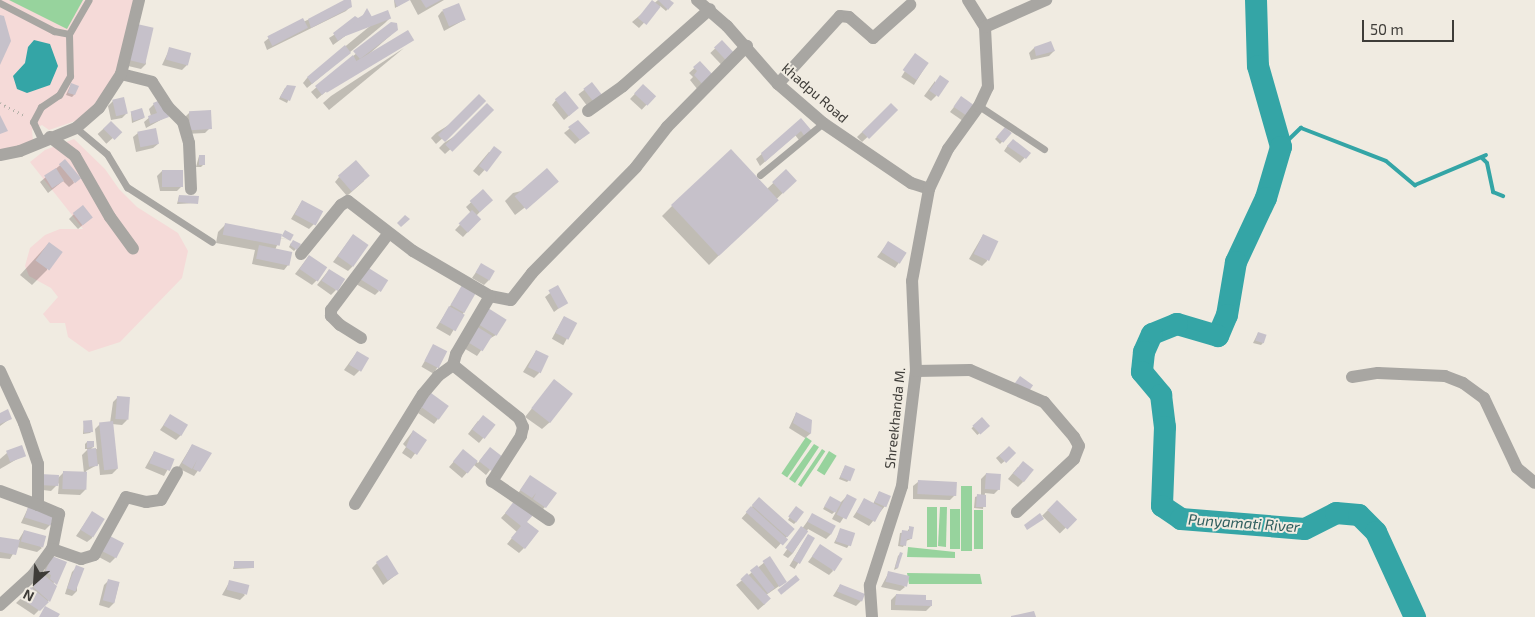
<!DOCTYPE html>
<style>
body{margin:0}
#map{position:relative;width:1535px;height:617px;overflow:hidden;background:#f0ebe1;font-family:"Exo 2",sans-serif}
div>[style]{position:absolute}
.commercial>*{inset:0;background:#f5dad8}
.green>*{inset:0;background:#97d39d;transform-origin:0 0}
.water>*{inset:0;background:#34a5a6}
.shadow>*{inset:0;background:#0003;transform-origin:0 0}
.stream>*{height:4px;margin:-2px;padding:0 2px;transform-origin:2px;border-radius:2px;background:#34a5a6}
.river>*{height:22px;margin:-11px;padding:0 11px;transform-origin:11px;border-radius:11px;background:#34a5a6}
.building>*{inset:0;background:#c6c1ca;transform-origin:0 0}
.path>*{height:2.5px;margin-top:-1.25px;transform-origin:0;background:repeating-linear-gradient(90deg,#b5b1a9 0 1px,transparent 0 5px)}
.service>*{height:7px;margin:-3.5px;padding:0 3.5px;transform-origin:3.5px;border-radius:3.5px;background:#a8a6a2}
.minor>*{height:12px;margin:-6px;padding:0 6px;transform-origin:6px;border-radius:6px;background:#a8a6a2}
span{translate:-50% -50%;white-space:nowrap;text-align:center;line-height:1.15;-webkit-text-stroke:4px #f0ebe1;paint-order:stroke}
.street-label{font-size:14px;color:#3e3c38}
.water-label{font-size:15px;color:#2e5d5d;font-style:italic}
.north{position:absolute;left:10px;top:557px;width:50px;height:50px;-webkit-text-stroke:4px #f0ebe1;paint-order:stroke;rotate:206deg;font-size:14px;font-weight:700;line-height:20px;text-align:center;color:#3e3c38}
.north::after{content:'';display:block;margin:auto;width:18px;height:22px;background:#3e3c38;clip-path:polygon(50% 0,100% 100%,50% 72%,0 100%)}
.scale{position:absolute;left:1362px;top:20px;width:92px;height:22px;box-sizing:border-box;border:2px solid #3e3c38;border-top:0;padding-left:6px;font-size:15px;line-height:18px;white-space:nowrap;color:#3e3c38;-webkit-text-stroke:4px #f0ebe1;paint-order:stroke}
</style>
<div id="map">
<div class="commercial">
<i style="clip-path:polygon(0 0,135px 0,118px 72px,84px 118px,49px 130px,42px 125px,32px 130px,33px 141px,0 152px)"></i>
<i style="clip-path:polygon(74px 139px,105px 169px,119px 189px,137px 207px,178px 233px,188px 251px,182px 278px,120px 342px,89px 352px,68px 337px,65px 323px,50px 323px,43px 314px,58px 297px,51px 288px,29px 276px,25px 266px,30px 248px,45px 235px,60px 229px,83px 229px,30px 162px,45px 150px)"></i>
</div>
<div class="green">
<i style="clip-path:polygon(9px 0,83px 0,67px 29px)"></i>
<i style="left:806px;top:437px;width:7px;height:44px;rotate:34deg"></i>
<i style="clip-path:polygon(814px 444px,819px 447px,795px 483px,789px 479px)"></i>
<i style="left:822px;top:449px;width:4px;height:43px;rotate:34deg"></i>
<i style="left:829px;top:451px;width:9px;height:23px;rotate:32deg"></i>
<i style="left:961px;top:486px;width:11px;height:65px"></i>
<i style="left:927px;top:507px;width:10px;height:40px"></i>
<i style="clip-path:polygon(940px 507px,947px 507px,946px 547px,938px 546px)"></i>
<i style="left:950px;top:509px;width:10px;height:40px"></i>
<i style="left:974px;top:510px;width:9px;height:39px"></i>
<i style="clip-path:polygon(908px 547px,955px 552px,955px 558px,907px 557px)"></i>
<i style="clip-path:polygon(907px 573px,980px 574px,982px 584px,909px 584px)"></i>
</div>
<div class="water">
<i style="clip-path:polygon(34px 40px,50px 44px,58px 66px,50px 85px,27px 93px,17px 89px,13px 76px,25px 63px,28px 47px)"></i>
</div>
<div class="shadow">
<i style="clip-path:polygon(350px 0,351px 6px,346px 11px,267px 50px,264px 42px,269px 38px)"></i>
<i style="clip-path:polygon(394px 0,408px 0,395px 8px)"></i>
<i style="clip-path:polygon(410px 0,444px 0,418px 15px)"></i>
<i style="clip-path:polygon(658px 0,672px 3px,666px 11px,660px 6px,639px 28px,632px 22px)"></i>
<i style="clip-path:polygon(367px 10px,371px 17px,333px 45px,329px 38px,361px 18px)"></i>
<i style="clip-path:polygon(442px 11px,464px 20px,444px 31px,438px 16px)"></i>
<i style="clip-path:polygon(387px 12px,390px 18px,385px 23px,307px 88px,303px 83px,307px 78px)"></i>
<i style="clip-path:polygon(392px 23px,391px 35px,317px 99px,311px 92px)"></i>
<i style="clip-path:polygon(137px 25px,146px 64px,141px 69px,124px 65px)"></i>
<i style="left:722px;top:42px;width:18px;height:16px;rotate:47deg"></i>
<i style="clip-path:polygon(1050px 43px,1054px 51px,1049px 56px,1031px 60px,1029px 53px,1034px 48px)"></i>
<i style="clip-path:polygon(170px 48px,187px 65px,182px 70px,162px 65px)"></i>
<i style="clip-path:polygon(404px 48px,329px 110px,323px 103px,331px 96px)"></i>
<i style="left:915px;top:55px;width:15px;height:26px;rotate:32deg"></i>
<i style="clip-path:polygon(700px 63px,712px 76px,698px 90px,690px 80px,693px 77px,689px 73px)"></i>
<i style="clip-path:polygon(935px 81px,936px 96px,931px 101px,924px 96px)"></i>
<i style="clip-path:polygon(71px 84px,74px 95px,72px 97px,66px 95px)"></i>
<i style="left:592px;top:84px;width:15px;height:17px;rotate:53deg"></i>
<i style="left:643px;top:85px;width:16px;height:19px;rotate:43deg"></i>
<i style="clip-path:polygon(294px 87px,287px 103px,279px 99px,285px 88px)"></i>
<i style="clip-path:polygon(961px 98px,975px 107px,963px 121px,950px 112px)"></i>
<i style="clip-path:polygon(556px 100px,572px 113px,564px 120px,552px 105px)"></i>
<i style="clip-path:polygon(113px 101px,127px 113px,122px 118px,111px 120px,108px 106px)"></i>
<i style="clip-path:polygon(154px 104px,168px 116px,146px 128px,144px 122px,151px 116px,149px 109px)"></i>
<i style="clip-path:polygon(891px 104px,897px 110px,862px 142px,857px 137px)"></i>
<i style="clip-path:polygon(479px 106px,436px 144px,431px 138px,436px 133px)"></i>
<i style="clip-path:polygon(190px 112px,210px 128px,205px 133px,185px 134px,185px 117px)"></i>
<i style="clip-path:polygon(131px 113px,144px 118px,132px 123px)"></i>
<i style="clip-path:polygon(488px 115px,445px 154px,439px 148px,444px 143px)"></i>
<i style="clip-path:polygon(801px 120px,810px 131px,799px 140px,795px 135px,760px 166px,756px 159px)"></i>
<i style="left:111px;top:122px;width:13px;height:18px;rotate:48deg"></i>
<i style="clip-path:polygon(578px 122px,588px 133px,575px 144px,564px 133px)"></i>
<i style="clip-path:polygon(1005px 129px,1010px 133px,1000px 144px,995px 139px)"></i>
<i style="clip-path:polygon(138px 133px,158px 144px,153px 148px,136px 152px,133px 137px)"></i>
<i style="clip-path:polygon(1008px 145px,1029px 153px,1020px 163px,1004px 151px)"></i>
<i style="clip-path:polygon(489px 152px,500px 153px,479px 176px,473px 171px)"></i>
<i style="clip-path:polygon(199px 156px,203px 165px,201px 167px,196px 167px)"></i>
<i style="clip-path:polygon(65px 161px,74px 183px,69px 187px,63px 181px,48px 193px,40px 182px)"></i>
<i style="clip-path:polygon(162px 171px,182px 186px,177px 191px,160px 191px,157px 176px)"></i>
<i style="clip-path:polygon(786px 171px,795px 181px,709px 265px,662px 216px,672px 206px,767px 189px)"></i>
<i style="clip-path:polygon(339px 177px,364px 181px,347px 196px,335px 182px)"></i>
<i style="clip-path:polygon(558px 182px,515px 215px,505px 201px,513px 193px)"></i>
<i style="clip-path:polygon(483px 191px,491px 200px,476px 216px,480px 219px,463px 237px,455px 230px,471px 213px,466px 207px)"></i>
<i style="clip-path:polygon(179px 196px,197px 203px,177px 204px)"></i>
<i style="clip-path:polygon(302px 201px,314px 224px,309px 229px,291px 219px)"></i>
<i style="clip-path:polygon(74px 214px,86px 222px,78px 229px,69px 219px)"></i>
<i style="clip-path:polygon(225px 225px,290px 240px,280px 238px,275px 250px,288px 265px,284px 270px,252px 264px,255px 250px,216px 243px,218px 232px)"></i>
<i style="clip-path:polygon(353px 235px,352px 267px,348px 271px,333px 262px)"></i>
<i style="clip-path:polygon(983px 235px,987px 261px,982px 266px,969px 259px)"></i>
<i style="clip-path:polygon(49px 243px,47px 270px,32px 285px,20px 275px)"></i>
<i style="clip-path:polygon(291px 243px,296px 249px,294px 251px,289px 247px)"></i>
<i style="clip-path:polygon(888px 243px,906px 253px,895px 268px,877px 257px)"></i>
<i style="clip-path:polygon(309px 256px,317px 280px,312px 285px,295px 274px)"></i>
<i style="clip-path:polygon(481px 265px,489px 280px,484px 285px,472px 278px)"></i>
<i style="clip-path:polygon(329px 270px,336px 290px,331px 295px,317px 285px)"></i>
<i style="clip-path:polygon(363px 274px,379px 291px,375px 295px,356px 284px)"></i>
<i style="clip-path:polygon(463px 286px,464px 312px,450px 336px,436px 328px)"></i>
<i style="clip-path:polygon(558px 287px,567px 302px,554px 312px,545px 297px)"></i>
<i style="clip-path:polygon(483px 314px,496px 335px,489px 339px,477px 356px,462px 347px)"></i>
<i style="left:564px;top:317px;width:13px;height:25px;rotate:29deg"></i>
<i style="clip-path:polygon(1258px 333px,1263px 343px,1261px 345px,1253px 343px)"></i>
<i style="left:434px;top:345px;width:14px;height:25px;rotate:30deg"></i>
<i style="clip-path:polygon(536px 351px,539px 373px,534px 378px,523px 372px)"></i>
<i style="clip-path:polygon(357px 352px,359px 371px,354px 376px,344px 370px)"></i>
<i style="clip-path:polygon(554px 381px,550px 422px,542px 429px,525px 417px)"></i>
<i style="clip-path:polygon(118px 397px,127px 420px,122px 425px,112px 424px,117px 469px,112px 474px,100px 475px,99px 464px,86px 471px,85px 490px,80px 495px,58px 494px,59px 483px,51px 491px,35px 489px,57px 479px,64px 472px,84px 473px,82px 455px,88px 449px,85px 449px,85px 444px,87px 442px,93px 447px,90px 450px,97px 449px,95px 429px,100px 424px,110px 423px,113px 402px)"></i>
<i style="clip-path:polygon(427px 400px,448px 406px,434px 424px,418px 413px)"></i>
<i style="clip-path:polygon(796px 413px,811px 421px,810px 434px,805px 438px,789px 428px)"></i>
<i style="clip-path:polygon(0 414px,11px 418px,0 426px)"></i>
<i style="clip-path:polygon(170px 416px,181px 435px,176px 440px,160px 430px)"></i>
<i style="left:982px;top:419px;width:9px;height:14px;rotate:49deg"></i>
<i style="clip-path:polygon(478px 421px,494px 425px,479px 443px,468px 434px)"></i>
<i style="clip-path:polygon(84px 422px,92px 431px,90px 433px,83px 434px)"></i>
<i style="clip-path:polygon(413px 431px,425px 440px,411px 459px,402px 453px,406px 447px,403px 444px)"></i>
<i style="clip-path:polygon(192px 445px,210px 454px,194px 476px,178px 468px)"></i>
<i style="left:1009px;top:447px;width:8px;height:17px;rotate:50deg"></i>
<i style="clip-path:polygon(463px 451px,478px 463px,485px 454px,490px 470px,486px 475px,474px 465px,462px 478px,449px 467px)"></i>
<i style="clip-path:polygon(154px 452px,173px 460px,164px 476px,145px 468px)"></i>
<i style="clip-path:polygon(7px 453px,24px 455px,0 469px,0 459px)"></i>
<i style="clip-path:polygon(845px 466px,849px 480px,847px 482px,839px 479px)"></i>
<i style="clip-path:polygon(1018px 467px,1023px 482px,1018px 487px,1008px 479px)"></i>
<i style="clip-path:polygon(986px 474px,999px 489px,994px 494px,985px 493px,983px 509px,974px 508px,975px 497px,981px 495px,981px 479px)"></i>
<i style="clip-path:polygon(530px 477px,545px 507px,540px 512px,516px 496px)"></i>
<i style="clip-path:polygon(918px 482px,955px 495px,950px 500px,913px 499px,913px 486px)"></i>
<i style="clip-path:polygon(879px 492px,885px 506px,869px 526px,853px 517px,865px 499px,873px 504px)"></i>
<i style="clip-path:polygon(847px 496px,855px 500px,840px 523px,832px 519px,837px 510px,832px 514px,823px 509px,830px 498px,840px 503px)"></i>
<i style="left:759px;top:499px;width:46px;height:26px;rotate:42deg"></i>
<i style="left:1057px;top:501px;width:25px;height:21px;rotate:45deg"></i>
<i style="clip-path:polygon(511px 507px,526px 523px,524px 548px,519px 553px,507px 544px,517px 532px,501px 518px)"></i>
<i style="clip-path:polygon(28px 508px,50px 525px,45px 530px,21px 523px)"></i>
<i style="clip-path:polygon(794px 510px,796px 522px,794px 524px,788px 520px)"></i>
<i style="clip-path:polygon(92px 513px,92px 538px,87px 542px,76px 536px)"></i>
<i style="clip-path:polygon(812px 515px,831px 534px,826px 539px,808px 529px,793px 553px,788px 558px,783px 555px)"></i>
<i style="clip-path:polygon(910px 527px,911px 539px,906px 541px,903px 547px,898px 546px,900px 533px,907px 532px)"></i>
<i style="clip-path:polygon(841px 529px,849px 545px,847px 548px,834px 543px)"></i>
<i style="clip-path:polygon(24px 531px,42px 548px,37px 552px,17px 547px,10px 559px,0 558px,0 538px,18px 541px)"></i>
<i style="left:808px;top:535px;width:6px;height:36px;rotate:31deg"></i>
<i style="clip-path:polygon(109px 537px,115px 558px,110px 563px,97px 556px)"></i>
<i style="clip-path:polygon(820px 546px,833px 571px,829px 575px,808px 562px)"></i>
<i style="clip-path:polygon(900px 554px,898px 568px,894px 570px,898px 556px)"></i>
<i style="clip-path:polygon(770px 558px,785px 582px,766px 595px,765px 604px,758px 610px,736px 585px)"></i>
<i style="clip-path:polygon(47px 562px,65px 562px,53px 584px,49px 600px,34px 615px,16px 603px,42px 578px)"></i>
<i style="clip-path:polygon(235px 562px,253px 568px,233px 569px)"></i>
<i style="clip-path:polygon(377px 563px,397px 574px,383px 585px,372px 568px)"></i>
<i style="clip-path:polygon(77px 567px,77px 591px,72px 596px,65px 594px,72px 572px)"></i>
<i style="clip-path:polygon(889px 572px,905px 587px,900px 591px,881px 587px)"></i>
<i style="clip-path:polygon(109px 580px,119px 583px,114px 603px,109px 608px,99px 605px,104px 585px)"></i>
<i style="clip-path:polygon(230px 581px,245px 595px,240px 600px,222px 595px)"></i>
<i style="clip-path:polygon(840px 585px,863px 595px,861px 601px,856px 606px,833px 596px)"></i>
<i style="clip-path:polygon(896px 595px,931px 601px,931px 606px,926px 611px,891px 610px,891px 600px)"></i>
</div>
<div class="stream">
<i style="left:1281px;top:147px;width:28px;rotate:-44deg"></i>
<i style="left:1301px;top:128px;width:91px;rotate:21.2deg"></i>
<i style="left:1386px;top:161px;width:38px;rotate:40deg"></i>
<i style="left:1415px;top:185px;width:77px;rotate:-22.9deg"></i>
<i style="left:1482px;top:158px;width:7px;rotate:45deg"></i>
<i style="left:1487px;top:163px;width:30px;rotate:78deg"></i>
<i style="left:1493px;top:192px;width:11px;rotate:22deg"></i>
</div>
<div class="river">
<i style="left:1256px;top:0;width:66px;rotate:88.3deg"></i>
<i style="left:1258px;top:66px;width:84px;rotate:74.1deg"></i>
<i style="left:1281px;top:147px;width:53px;rotate:106.4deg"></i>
<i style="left:1266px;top:198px;width:71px;rotate:115.1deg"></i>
<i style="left:1236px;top:262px;width:54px;rotate:99.6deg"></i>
<i style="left:1227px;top:315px;width:23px;rotate:113deg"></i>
<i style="left:1218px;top:336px;width:43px;rotate:-163.7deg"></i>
<i style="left:1177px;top:324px;width:27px;rotate:158deg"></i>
<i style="left:1152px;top:334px;width:20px;rotate:114deg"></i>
<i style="left:1144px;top:352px;width:20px;rotate:96deg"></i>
<i style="left:1142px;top:372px;width:30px;rotate:50deg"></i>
<i style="left:1161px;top:395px;width:32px;rotate:83deg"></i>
<i style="left:1165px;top:427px;width:79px;rotate:92.2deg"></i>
<i style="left:1162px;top:506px;width:23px;rotate:34deg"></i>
<i style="left:1181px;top:519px;width:124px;rotate:4.6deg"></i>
<i style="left:1305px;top:529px;width:35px;rotate:-27deg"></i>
<i style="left:1336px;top:513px;width:23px;rotate:5deg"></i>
<i style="left:1359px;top:515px;width:24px;rotate:45deg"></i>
<i style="left:1376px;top:532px;width:94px;rotate:65.4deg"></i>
</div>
<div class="building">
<i style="clip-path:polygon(344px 0,351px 0,352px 7px,311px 28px,308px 19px)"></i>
<i style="clip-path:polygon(394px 0,410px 0,397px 7px)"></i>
<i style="clip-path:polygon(421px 0,441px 0,426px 8px)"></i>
<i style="left:652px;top:0;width:11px;height:23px;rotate:38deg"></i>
<i style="clip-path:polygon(658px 0,670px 0,674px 3px,668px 10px)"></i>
<i style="left:459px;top:3px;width:18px;height:18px;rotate:68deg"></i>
<i style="clip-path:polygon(367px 8px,372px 17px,338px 41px,333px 33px,355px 16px,358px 18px,363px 15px)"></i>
<i style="left:388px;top:10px;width:9px;height:53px;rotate:69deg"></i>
<i style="clip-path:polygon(0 15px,4px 16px,11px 41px,0 65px)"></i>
<i style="left:303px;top:18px;width:11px;height:40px;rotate:63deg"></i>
<i style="clip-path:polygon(391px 22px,397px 23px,398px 30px,360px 59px,353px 51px)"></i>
<i style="left:137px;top:24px;width:17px;height:37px;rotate:13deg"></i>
<i style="left:408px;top:30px;width:12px;height:102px;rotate:59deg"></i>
<i style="left:722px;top:40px;width:21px;height:11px;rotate:47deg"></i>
<i style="clip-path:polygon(1051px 41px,1055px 51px,1036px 56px,1034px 47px)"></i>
<i style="clip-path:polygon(345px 45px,351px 53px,312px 84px,307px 77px)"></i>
<i style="left:169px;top:47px;width:23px;height:13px;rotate:15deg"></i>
<i style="left:915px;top:53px;width:17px;height:21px;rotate:36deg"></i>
<i style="clip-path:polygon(353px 55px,358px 64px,322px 95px,315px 86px)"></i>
<i style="clip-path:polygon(700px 61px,714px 76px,704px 86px,694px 75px,697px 71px,693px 67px)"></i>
<i style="left:940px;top:75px;width:11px;height:19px;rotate:34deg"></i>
<i style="left:592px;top:82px;width:18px;height:11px;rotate:52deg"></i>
<i style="clip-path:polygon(71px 83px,79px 86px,75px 95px,68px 93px)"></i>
<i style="left:643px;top:84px;width:18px;height:13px;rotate:43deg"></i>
<i style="clip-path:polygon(287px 85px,296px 86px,290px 101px,280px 97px)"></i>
<i style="left:565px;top:91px;width:22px;height:13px;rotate:51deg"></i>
<i style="left:479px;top:94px;width:10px;height:58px;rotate:45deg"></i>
<i style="left:961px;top:96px;width:19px;height:13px;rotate:35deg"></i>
<i style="left:124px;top:97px;width:17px;height:12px;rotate:77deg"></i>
<i style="clip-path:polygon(163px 99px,169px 117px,150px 124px,148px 116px,157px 113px,153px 103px)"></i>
<i style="left:487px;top:103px;width:10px;height:59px;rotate:45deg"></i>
<i style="left:891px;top:103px;width:10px;height:41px;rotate:45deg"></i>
<i style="left:142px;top:108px;width:10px;height:12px;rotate:73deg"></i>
<i style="left:211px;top:110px;width:19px;height:22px;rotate:87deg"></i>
<i style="clip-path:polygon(0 115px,8px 131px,0 134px)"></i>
<i style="clip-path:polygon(801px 118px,812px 131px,805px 137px,801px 131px,765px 162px,761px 153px)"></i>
<i style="clip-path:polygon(578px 120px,590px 133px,580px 140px,568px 127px)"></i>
<i style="left:111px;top:121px;width:16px;height:11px;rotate:45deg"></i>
<i style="left:1005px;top:127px;width:9px;height:13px;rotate:41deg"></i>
<i style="left:156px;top:128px;width:16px;height:19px;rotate:79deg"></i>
<i style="clip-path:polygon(1013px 139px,1031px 153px,1026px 159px,1007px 146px)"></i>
<i style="left:494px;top:146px;width:10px;height:25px;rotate:37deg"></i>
<i style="left:731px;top:149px;width:70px;height:82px;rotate:47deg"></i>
<i style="left:199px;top:155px;width:6px;height:10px"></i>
<i style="left:65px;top:159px;width:25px;height:8px;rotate:50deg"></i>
<i style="left:356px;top:160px;width:21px;height:24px;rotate:49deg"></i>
<i style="left:56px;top:168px;width:15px;height:14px;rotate:58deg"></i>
<i style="left:547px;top:168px;width:18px;height:43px;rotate:49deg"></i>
<i style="left:786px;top:169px;width:16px;height:19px;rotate:47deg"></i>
<i style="left:162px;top:170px;width:21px;height:17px"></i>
<i style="left:483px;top:189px;width:15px;height:18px;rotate:48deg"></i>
<i style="clip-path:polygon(179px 195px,199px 196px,198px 204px,178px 202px)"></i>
<i style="left:302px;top:200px;width:24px;height:16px;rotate:28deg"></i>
<i style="left:83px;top:205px;width:16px;height:13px;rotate:52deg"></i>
<i style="left:472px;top:210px;width:13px;height:19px;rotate:45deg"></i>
<i style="clip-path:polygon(405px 215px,410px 219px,401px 227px,397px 223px)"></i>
<i style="left:225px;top:223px;width:58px;height:12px;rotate:11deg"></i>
<i style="left:285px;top:230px;width:10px;height:7px;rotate:29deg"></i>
<i style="left:353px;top:234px;width:19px;height:27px;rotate:35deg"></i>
<i style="left:983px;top:234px;width:17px;height:22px;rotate:25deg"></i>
<i style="clip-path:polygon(293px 240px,301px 244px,297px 250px,290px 245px)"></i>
<i style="left:888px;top:241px;width:22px;height:13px;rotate:32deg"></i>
<i style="left:49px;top:242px;width:17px;height:23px;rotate:36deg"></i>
<i style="left:259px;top:245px;width:34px;height:14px;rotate:12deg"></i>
<i style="left:309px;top:255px;width:22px;height:17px;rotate:34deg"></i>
<i style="left:481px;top:263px;width:16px;height:11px;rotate:30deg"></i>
<i style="left:367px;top:267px;width:25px;height:14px;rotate:32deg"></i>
<i style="left:329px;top:269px;width:19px;height:14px;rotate:32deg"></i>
<i style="left:462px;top:285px;width:16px;height:23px;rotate:30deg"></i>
<i style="left:558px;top:285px;width:21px;height:11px;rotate:61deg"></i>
<i style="left:449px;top:306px;width:18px;height:19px;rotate:29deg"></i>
<i style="left:488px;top:308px;width:22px;height:19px;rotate:32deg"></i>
<i style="left:564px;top:316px;width:15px;height:19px;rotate:28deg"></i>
<i style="left:476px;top:326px;width:19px;height:18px;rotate:32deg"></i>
<i style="left:1258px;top:332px;width:9px;height:9px;rotate:18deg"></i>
<i style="left:433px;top:344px;width:16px;height:19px;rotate:27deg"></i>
<i style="left:536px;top:350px;width:14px;height:19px;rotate:25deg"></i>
<i style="left:357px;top:351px;width:14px;height:16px;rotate:30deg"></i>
<i style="left:1020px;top:376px;width:16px;height:9px;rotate:35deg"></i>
<i style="left:554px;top:379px;width:24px;height:37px;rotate:38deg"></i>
<i style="left:431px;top:393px;width:22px;height:17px;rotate:36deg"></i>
<i style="left:117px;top:396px;width:13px;height:23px;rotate:4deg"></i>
<i style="clip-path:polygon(8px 409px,12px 419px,0 424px,0 413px)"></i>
<i style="clip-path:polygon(796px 412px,812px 420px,811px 434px,793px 423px)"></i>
<i style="left:170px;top:414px;width:21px;height:13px;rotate:31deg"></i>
<i style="left:483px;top:415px;width:16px;height:18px;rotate:38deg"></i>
<i style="left:982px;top:417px;width:12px;height:13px;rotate:48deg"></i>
<i style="left:92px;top:420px;width:12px;height:9px;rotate:85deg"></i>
<i style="left:113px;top:421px;width:48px;height:14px;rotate:84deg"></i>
<i style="clip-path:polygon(413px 430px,427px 440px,417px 455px,406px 447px)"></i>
<i style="clip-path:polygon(87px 441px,94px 441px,94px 447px,87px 448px)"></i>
<i style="clip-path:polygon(192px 444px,212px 453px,200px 472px,193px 469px,197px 460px,192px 469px,182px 463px)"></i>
<i style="left:22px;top:445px;width:12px;height:17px;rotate:70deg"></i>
<i style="left:1009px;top:446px;width:10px;height:14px;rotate:45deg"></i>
<i style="left:490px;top:447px;width:16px;height:18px;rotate:38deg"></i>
<i style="left:96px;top:448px;width:18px;height:9px;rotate:84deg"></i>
<i style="left:463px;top:449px;width:19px;height:16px;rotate:39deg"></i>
<i style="left:154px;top:451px;width:22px;height:13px;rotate:21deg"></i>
<i style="left:1023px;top:461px;width:14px;height:16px;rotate:39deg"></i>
<i style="left:845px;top:465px;width:11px;height:13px;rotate:22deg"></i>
<i style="left:63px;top:471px;width:24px;height:18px;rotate:2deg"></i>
<i style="left:986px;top:473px;width:15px;height:16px;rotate:4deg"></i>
<i style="left:40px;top:474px;width:19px;height:11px;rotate:3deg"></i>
<i style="clip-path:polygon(530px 475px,557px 493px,546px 508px,533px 499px,536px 493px,532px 498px,520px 490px)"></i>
<i style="left:918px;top:480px;width:39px;height:14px;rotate:3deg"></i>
<i style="left:879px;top:491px;width:13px;height:12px;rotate:23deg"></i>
<i style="left:847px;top:494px;width:11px;height:23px;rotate:27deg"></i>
<i style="clip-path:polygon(977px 494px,986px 495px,986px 507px,976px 507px)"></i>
<i style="left:830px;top:496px;width:13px;height:12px;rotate:29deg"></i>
<i style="left:759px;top:497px;width:48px;height:11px;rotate:42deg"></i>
<i style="left:864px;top:498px;width:21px;height:16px;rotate:28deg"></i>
<i style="clip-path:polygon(515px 500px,533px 515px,527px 522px,539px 531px,525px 549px,511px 538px,521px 526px,505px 513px)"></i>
<i style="left:1057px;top:500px;width:28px;height:14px;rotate:44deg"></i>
<i style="left:751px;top:506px;width:50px;height:8px;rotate:42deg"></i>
<i style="left:796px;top:506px;width:10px;height:13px;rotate:37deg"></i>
<i style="left:28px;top:507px;width:27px;height:11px;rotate:17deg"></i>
<i style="left:92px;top:511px;width:15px;height:22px;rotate:32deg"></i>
<i style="left:812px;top:513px;width:27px;height:10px;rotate:28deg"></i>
<i style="clip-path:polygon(1040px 513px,1044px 519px,1027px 530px,1024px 525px)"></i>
<i style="left:801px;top:526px;width:9px;height:27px;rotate:36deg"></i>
<i style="clip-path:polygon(909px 526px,914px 527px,912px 539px,907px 539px,906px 546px,900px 545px,902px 530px,909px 531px)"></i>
<i style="left:840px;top:528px;width:16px;height:14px;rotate:18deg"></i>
<i style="left:24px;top:530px;width:23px;height:12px;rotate:15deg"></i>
<i style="left:808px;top:534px;width:8px;height:30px;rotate:30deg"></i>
<i style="left:108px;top:535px;width:18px;height:17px;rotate:27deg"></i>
<i style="clip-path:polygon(0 537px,20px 540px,16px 555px,0 552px)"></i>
<i style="left:820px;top:544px;width:27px;height:15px;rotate:33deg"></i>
<i style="left:900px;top:552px;width:3px;height:16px;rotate:18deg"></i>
<i style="left:387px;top:555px;width:22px;height:13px;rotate:58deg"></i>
<i style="clip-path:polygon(52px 556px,67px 562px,57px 585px,50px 579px,51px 575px,45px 572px)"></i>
<i style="left:770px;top:556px;width:31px;height:9px;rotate:57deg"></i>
<i style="left:234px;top:561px;width:20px;height:7px"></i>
<i style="left:76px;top:565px;width:9px;height:25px;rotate:21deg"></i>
<i style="left:757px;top:565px;width:29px;height:9px;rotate:52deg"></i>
<i style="left:888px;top:571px;width:22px;height:11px;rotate:13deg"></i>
<i style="left:747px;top:573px;width:35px;height:9px;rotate:47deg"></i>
<i style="clip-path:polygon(43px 574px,57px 586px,50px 602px,33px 587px)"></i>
<i style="left:796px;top:575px;width:6px;height:24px;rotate:51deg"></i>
<i style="left:108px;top:579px;width:12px;height:22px;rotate:14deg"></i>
<i style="left:229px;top:580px;width:21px;height:10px;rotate:14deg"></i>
<i style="left:840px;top:584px;width:27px;height:8px;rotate:22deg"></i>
<i style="clip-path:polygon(31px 587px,49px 602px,40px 611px,20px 598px)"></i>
<i style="clip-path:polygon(896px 594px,926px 595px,926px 600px,932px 600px,932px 606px,895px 605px)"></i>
<i style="clip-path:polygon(45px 606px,60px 614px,58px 617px,39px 617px)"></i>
<i style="clip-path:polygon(1034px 611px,1036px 617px,1011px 617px,1011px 616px)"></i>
</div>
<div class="path">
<i style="left:0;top:103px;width:29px;rotate:27deg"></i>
</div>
<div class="service">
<i style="left:0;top:3px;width:61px;rotate:27.4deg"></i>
<i style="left:54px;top:31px;width:15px;rotate:11deg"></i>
<i style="left:69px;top:34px;width:39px;rotate:-60deg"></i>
<i style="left:979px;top:106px;width:78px;rotate:33.5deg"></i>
<i style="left:76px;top:128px;width:40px;rotate:40deg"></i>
<i style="left:107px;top:154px;width:39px;rotate:59deg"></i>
<i style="left:127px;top:187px;width:101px;rotate:32.9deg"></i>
<i style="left:42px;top:141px;width:21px;rotate:-115deg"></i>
<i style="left:33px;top:122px;width:17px;rotate:-62deg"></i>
<i style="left:41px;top:107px;width:22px;rotate:-34deg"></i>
<i style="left:59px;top:95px;width:22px;rotate:-60deg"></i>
<i style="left:70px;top:76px;width:42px;rotate:-91.4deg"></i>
<i style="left:760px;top:175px;width:82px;rotate:-39.5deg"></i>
</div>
<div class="minor">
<i style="left:697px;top:0;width:40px;rotate:41deg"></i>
<i style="left:727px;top:26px;width:77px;rotate:48.7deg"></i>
<i style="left:778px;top:84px;width:60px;rotate:40.9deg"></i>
<i style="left:823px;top:123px;width:107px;rotate:34.3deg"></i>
<i style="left:911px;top:183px;width:19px;rotate:18deg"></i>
<i style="left:968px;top:0;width:32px;rotate:58deg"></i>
<i style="left:121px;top:74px;width:32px;rotate:14deg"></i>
<i style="left:152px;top:82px;width:30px;rotate:57deg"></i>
<i style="left:168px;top:107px;width:21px;rotate:45deg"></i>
<i style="left:183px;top:122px;width:22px;rotate:74deg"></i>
<i style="left:189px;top:143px;width:46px;rotate:87.5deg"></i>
<i style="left:778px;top:84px;width:92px;rotate:-47.6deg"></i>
<i style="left:840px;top:16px;width:9px;rotate:6deg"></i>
<i style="left:849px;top:17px;width:32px;rotate:41deg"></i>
<i style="left:873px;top:38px;width:50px;rotate:-41.7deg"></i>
<i style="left:588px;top:111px;width:43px;rotate:-35.5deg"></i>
<i style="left:623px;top:86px;width:116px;rotate:-41.5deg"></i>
<i style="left:50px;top:137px;width:31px;rotate:37deg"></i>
<i style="left:75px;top:156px;width:70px;rotate:60.2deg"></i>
<i style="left:110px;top:217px;width:39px;rotate:54deg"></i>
<i style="left:0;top:155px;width:20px;rotate:-11deg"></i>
<i style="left:20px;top:151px;width:61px;rotate:-22.3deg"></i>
<i style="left:76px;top:128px;width:30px;rotate:-41deg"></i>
<i style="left:99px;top:108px;width:40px;rotate:-57.1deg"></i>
<i style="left:121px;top:74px;width:76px;rotate:-76.3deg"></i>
<i style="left:301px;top:254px;width:63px;rotate:-50.8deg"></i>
<i style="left:341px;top:205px;width:8px;rotate:-30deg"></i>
<i style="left:348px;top:201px;width:82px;rotate:37.6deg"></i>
<i style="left:413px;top:251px;width:89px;rotate:30.3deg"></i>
<i style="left:490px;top:296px;width:21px;rotate:11deg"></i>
<i style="left:511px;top:300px;width:34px;rotate:-52deg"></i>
<i style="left:532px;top:273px;width:148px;rotate:-45.5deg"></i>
<i style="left:636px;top:167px;width:51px;rotate:-52.2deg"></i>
<i style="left:667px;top:127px;width:114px;rotate:-45.4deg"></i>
<i style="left:490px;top:296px;width:67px;rotate:120.4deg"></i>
<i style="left:456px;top:354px;width:11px;rotate:105deg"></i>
<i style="left:453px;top:365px;width:85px;rotate:38.8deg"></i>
<i style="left:519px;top:418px;width:10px;rotate:66deg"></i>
<i style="left:523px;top:427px;width:9px;rotate:103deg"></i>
<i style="left:521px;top:436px;width:54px;rotate:122.8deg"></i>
<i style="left:492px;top:481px;width:69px;rotate:34.4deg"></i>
<i style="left:361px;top:338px;width:25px;rotate:-148deg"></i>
<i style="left:340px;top:325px;width:13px;rotate:-135deg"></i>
<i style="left:331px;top:316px;width:6px;rotate:-90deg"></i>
<i style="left:331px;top:310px;width:95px;rotate:-53.1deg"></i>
<i style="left:0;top:371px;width:57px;rotate:65.2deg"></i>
<i style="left:24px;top:423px;width:43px;rotate:71.1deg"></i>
<i style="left:38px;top:464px;width:41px;rotate:90deg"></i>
<i style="left:38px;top:505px;width:23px;rotate:23deg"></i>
<i style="left:59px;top:514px;width:36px;rotate:101deg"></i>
<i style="left:916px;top:371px;width:54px;rotate:-1.1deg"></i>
<i style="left:970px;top:370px;width:81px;rotate:23.4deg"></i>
<i style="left:1044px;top:402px;width:46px;rotate:49.4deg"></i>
<i style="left:1074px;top:437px;width:10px;rotate:61deg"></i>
<i style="left:1079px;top:446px;width:14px;rotate:111deg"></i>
<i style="left:1074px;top:459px;width:78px;rotate:137.1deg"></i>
<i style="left:1352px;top:377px;width:26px;rotate:-9deg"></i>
<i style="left:1378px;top:373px;width:67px;rotate:2.6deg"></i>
<i style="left:1445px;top:376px;width:19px;rotate:21deg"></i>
<i style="left:1463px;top:383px;width:26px;rotate:36deg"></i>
<i style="left:1484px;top:398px;width:77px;rotate:64.8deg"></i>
<i style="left:1517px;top:468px;width:23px;rotate:40deg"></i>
<i style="left:0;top:491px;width:40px;rotate:20.2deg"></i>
<i style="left:355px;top:504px;width:129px;rotate:-58.3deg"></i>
<i style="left:423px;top:394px;width:23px;rotate:-50deg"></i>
<i style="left:438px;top:376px;width:19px;rotate:-36deg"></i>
<i style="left:0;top:605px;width:45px;rotate:-42.3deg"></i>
<i style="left:33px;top:575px;width:32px;rotate:-54deg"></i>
<i style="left:52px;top:549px;width:31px;rotate:19deg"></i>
<i style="left:81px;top:559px;width:14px;rotate:-17deg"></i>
<i style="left:94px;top:555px;width:66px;rotate:-61.1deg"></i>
<i style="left:126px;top:497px;width:21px;rotate:14deg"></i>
<i style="left:146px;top:502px;width:15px;rotate:-8deg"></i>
<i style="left:161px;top:500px;width:32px;rotate:-60deg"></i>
<i style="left:872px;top:617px;width:32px;rotate:-94deg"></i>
<i style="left:870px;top:585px;width:104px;rotate:-72.1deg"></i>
<i style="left:902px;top:486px;width:116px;rotate:-83.1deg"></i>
<i style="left:916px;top:371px;width:90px;rotate:-92.5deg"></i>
<i style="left:912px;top:281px;width:94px;rotate:-79.5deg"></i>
<i style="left:929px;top:189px;width:44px;rotate:-64.6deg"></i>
<i style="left:948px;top:149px;width:53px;rotate:-54.2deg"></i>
<i style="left:979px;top:106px;width:21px;rotate:-65deg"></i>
<i style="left:988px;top:87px;width:60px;rotate:-92.9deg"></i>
<i style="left:985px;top:27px;width:67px;rotate:-23.9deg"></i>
</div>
<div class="street-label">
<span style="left:815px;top:93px;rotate:41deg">khadpu Road</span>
<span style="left:895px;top:418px;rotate:-84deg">Shreekhanda M.</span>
</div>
<div class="water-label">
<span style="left:1244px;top:523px;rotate:4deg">Punyamati River</span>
</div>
<div class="north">N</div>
<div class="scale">50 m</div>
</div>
